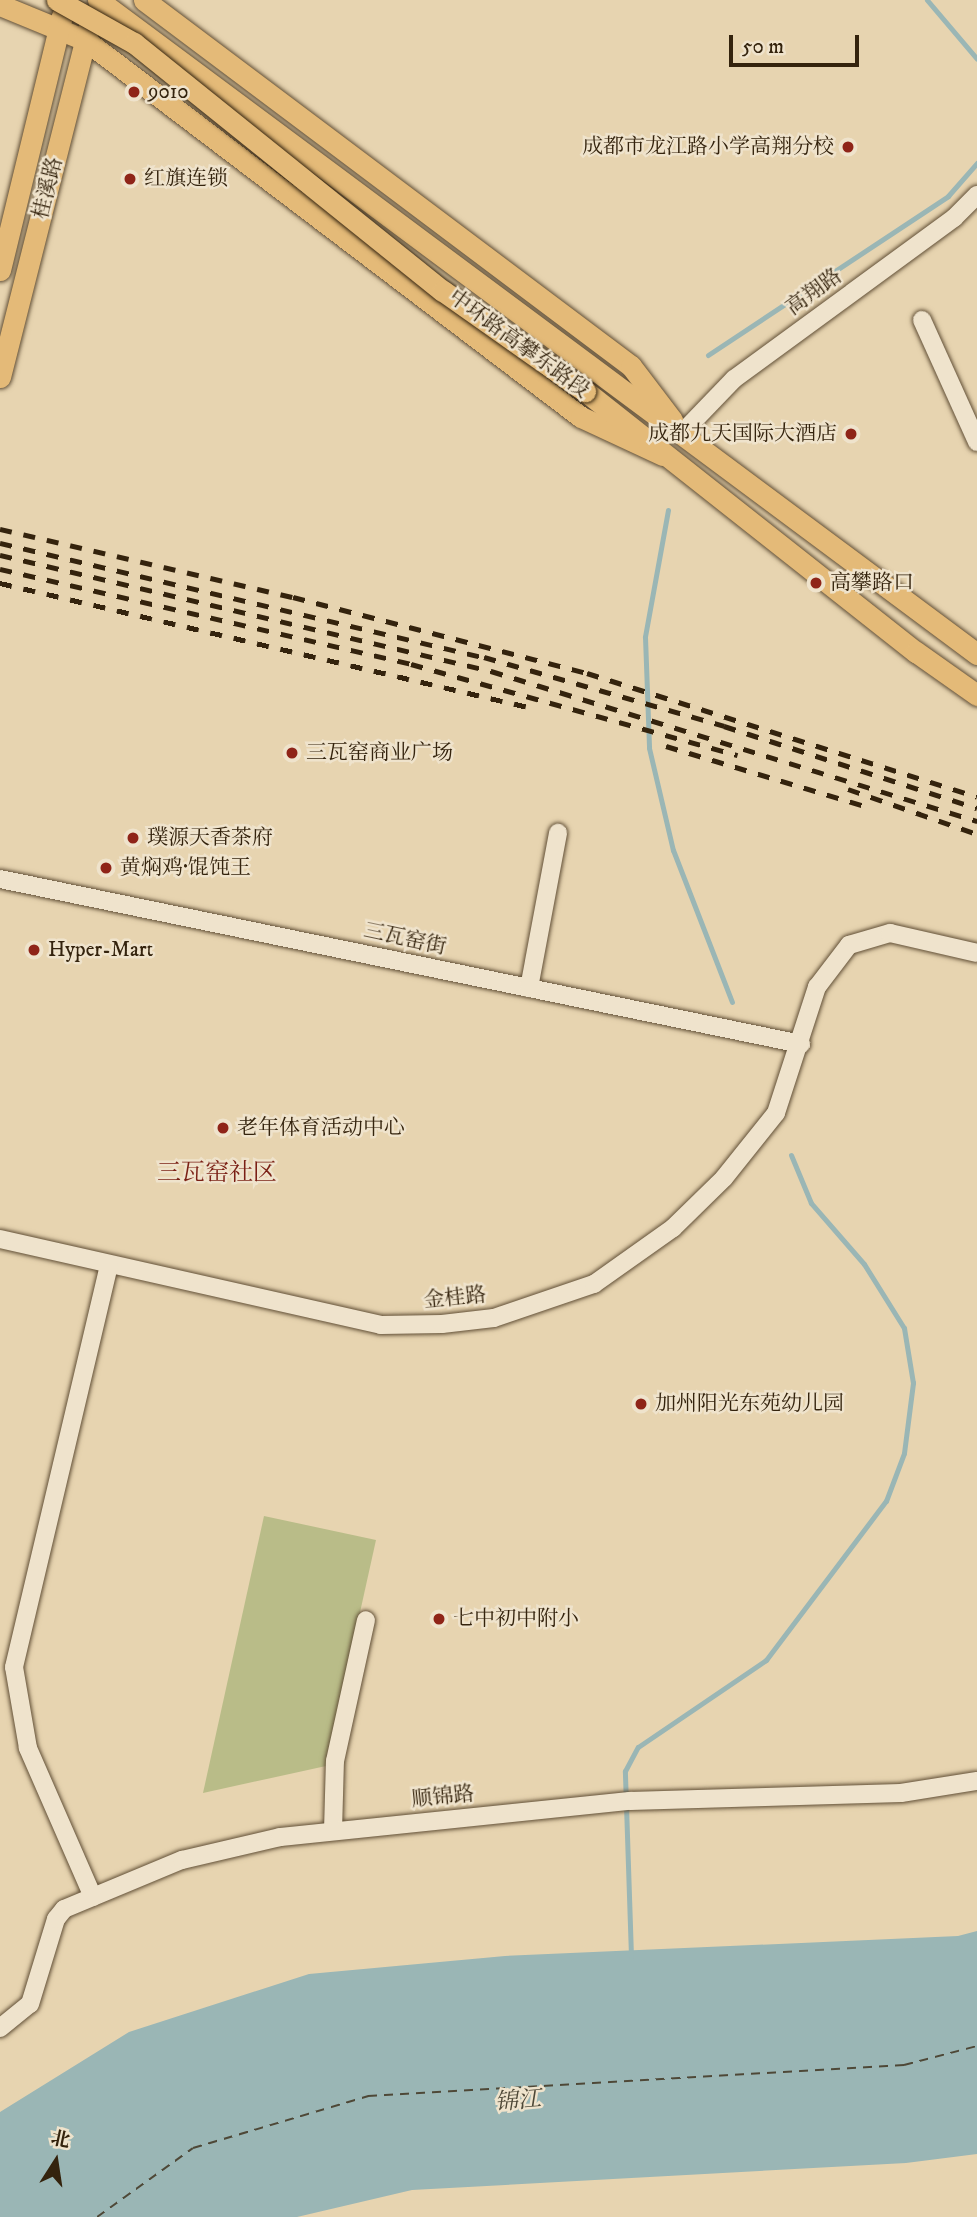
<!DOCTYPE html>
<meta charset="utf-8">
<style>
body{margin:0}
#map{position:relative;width:977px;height:2217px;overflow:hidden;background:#e7d4b0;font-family:"IM FELL DW Pica","Noto Serif SC",serif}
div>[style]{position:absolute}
.green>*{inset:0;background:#b9bc88}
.water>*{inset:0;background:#9ab6b5}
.stream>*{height:5px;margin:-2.5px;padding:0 2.5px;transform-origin:2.5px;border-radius:2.5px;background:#9ab6b5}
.ferry>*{height:2px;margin-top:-1px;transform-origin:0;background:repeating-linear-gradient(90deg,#4e4837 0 9px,transparent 0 16px)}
.roads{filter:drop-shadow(0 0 2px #614f36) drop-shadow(0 0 2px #614f36)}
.minor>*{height:18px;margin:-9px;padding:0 9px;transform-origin:9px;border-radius:9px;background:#efe3cc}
.major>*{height:21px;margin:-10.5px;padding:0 10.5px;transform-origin:10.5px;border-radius:10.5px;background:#e4ba78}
.rail>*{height:5px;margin-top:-2.5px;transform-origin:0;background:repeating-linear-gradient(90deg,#34230d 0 12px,transparent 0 24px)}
.bridges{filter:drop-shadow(0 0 2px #34230d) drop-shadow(0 0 2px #34230d)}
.major-bridge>*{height:21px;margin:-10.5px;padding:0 10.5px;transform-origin:10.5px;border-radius:10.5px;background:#e4ba78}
.dots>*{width:19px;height:19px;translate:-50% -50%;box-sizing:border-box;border:4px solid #efe3cc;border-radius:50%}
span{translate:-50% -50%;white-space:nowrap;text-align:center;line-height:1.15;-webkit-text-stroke:5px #efe3cc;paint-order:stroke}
.poi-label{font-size:21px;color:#34230d}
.left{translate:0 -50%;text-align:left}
.right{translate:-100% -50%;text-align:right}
.street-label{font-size:21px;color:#34230d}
.water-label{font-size:23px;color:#4e4837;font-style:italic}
.quarter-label{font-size:24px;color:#7a1f14}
.north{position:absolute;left:21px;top:2126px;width:70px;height:70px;-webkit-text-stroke:5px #efe3cc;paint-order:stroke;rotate:12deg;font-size:19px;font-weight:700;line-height:28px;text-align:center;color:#34230d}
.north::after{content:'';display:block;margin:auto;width:24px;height:32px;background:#34230d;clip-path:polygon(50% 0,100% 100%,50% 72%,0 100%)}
.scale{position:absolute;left:729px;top:35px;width:130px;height:32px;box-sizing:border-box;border:4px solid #34230d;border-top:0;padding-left:9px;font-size:21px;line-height:24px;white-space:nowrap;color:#34230d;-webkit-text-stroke:5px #efe3cc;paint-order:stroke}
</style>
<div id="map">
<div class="green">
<i style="clip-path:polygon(264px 1516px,376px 1540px,326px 1766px,203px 1793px)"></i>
</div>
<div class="water">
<i style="clip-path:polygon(977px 1931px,977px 2154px,906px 2163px,412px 2190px,297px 2217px,0 2217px,0 2112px,129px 2032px,309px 1974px,505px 1956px,958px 1936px)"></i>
</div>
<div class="stream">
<i style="left:927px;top:0;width:77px;rotate:49.7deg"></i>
<i style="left:708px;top:355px;width:288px;rotate:-33.5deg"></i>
<i style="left:948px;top:196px;width:44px;rotate:-48.7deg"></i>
<i style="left:668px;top:510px;width:129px;rotate:100.3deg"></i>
<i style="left:645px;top:637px;width:111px;rotate:87.9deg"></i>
<i style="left:649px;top:748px;width:105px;rotate:76.8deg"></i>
<i style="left:673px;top:850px;width:163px;rotate:68.8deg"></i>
<i style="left:631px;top:1956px;width:185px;rotate:-91.9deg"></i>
<i style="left:625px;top:1771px;width:27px;rotate:-62deg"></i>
<i style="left:638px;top:1747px;width:155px;rotate:-34.2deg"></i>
<i style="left:766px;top:1660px;width:199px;rotate:-53deg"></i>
<i style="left:886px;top:1501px;width:51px;rotate:-69.4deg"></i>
<i style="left:904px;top:1453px;width:71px;rotate:-82.7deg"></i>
<i style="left:913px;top:1383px;width:56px;rotate:-99.3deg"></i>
<i style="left:904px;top:1328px;width:75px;rotate:-122deg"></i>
<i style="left:864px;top:1264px;width:81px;rotate:-131deg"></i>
<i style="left:811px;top:1203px;width:52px;rotate:-112.6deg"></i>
</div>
<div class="ferry">
<i style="left:97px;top:2217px;width:118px;rotate:-35.7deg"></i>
<i style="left:193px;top:2148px;width:183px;rotate:-16.5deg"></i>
<i style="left:368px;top:2096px;width:537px;rotate:-3.31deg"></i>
<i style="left:904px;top:2065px;width:75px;rotate:-14.6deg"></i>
</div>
<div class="roads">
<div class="minor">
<i style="left:922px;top:320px;width:134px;rotate:65.7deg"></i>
<i style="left:682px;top:433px;width:75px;rotate:-46.1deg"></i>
<i style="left:734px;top:379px;width:273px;rotate:-36.2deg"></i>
<i style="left:954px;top:218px;width:33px;rotate:-45deg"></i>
<i style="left:0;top:879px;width:818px;rotate:11.64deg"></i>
<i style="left:529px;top:988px;width:158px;rotate:-79.4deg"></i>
<i style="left:0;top:1239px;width:391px;rotate:12.7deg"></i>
<i style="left:381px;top:1325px;width:61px;rotate:-0.9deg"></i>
<i style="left:442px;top:1324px;width:52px;rotate:-6.6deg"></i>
<i style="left:494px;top:1318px;width:106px;rotate:-18.8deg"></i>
<i style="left:594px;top:1284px;width:97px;rotate:-35.3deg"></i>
<i style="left:673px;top:1228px;width:71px;rotate:-44.4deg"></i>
<i style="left:724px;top:1178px;width:83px;rotate:-51.3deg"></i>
<i style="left:776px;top:1113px;width:133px;rotate:-72deg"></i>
<i style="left:817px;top:987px;width:53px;rotate:-52.7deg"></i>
<i style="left:849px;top:945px;width:43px;rotate:-16.3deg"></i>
<i style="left:890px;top:933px;width:89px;rotate:12.9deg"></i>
<i style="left:333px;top:1831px;width:70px;rotate:-88.4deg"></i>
<i style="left:335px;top:1761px;width:144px;rotate:-77.6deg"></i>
<i style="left:93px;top:1897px;width:163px;rotate:-113.6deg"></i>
<i style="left:28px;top:1748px;width:82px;rotate:-99.8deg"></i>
<i style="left:14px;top:1667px;width:413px;rotate:-76.7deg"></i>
<i style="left:0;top:2028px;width:38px;rotate:-39deg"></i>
<i style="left:30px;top:2004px;width:89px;rotate:-73deg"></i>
<i style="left:56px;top:1919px;width:13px;rotate:-51deg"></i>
<i style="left:64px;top:1909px;width:128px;rotate:-22.6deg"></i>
<i style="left:182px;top:1860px;width:101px;rotate:-13.2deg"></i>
<i style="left:280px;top:1837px;width:352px;rotate:-5.9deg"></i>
<i style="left:630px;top:1801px;width:271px;rotate:-1.7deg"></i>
<i style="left:901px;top:1793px;width:77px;rotate:-9deg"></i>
</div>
<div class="major">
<i style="left:98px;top:0;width:1096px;rotate:36.65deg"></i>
<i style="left:144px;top:0;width:609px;rotate:36.93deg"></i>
<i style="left:631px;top:366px;width:68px;rotate:52.8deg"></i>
<i style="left:0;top:5px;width:92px;rotate:22.4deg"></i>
<i style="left:85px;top:40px;width:623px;rotate:37.24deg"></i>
<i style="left:581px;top:417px;width:90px;rotate:24.9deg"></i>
<i style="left:0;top:270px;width:261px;rotate:-76.3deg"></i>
<i style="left:0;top:377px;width:359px;rotate:-75.8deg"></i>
<i style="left:585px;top:391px;width:422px;rotate:38.3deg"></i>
<i style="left:916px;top:652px;width:75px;rotate:35.2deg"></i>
</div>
</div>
<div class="rail">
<i style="left:0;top:529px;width:301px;rotate:13.1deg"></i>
<i style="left:293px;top:597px;width:304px;rotate:14.5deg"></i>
<i style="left:587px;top:673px;width:409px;rotate:17.6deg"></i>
<i style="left:0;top:543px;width:497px;rotate:13.3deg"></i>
<i style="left:484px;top:657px;width:250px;rotate:16deg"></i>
<i style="left:724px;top:726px;width:266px;rotate:18deg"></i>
<i style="left:0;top:555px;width:505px;rotate:13.29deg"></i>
<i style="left:491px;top:671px;width:509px;rotate:17.15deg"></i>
<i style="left:0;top:569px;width:422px;rotate:13deg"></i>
<i style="left:411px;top:664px;width:339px;rotate:15.6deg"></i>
<i style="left:0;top:583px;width:546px;rotate:13.22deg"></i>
<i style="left:666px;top:746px;width:214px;rotate:16.8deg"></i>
<i style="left:848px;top:789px;width:137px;rotate:19.2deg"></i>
</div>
<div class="bridges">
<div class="major-bridge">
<i style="left:57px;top:0;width:88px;rotate:29.2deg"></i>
<i style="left:134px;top:43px;width:396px;rotate:38.8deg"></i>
<i style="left:443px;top:291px;width:174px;rotate:35.2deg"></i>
</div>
</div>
<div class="dots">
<i style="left:134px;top:92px;background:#8f2418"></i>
<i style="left:848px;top:147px;background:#8f2418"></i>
<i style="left:130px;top:179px;background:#8f2418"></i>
<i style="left:851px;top:434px;background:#8f2418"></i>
<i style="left:816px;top:583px;background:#8f2418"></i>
<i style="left:292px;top:753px;background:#8f2418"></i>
<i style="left:133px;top:838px;background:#8f2418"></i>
<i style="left:106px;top:868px;background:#8f2418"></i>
<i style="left:34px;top:950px;background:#8f2418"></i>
<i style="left:223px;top:1128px;background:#8f2418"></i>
<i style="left:641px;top:1404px;background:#8f2418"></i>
<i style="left:439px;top:1619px;background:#8f2418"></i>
</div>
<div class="poi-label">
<span class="left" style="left:148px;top:92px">9010</span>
<span class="right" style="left:834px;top:147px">成都市龙江路小学高翔分校</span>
<span class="left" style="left:144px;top:179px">红旗连锁</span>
<span class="right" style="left:837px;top:434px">成都九天国际大酒店</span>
<span class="left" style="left:830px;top:583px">高攀路口</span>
<span class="left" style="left:306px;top:753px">三瓦窑商业广场</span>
<span class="left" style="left:147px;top:838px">璞源天香茶府</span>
<span class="left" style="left:120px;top:868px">黄焖鸡·馄饨王</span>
<span class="left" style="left:48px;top:950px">Hyper-Mart</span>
<span class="left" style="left:237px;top:1128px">老年体育活动中心</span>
<span class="left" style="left:655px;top:1404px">加州阳光东苑幼儿园</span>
<span class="left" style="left:453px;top:1619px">七中初中附小</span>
</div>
<div class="street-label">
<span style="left:48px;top:188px;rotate:-76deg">桂溪路</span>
<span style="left:814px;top:292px;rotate:-36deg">高翔路</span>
<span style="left:519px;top:344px;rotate:36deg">中环路高攀东路段</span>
<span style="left:405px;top:939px;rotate:12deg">三瓦窑街</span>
<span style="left:455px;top:1298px;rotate:-6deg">金桂路</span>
<span style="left:443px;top:1797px;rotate:-6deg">顺锦路</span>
</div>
<div class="water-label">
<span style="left:518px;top:2102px;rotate:-5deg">锦江</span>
</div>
<div class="quarter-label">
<span style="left:217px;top:1174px">三瓦窑社区</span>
</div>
<div class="north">北</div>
<div class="scale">50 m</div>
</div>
